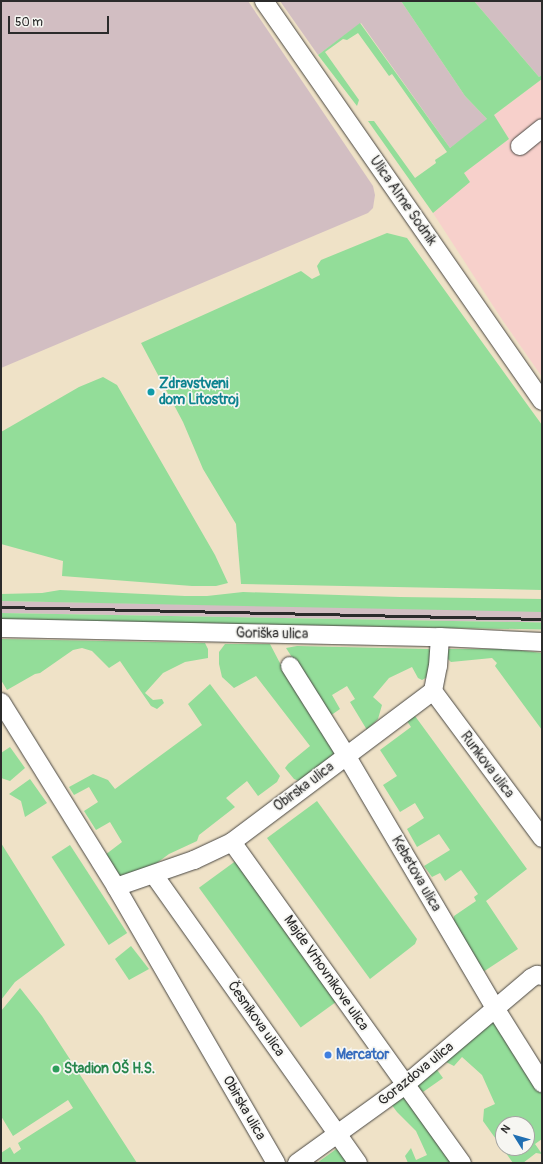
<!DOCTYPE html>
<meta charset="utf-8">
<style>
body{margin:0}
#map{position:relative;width:543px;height:1164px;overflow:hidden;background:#efe2c7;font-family:Pangolin,sans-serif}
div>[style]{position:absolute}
.built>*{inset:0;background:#f7d0cb}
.industrial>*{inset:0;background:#d2bec2;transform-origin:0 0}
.green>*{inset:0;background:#93dd99;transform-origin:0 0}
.roads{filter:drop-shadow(0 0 1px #484642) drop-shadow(0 0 1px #484642)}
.minor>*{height:18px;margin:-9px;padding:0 9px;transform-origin:9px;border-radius:9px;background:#fff}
.rail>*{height:3px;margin:-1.5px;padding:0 1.5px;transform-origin:1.5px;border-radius:1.5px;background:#2b2b2b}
.dots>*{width:11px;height:11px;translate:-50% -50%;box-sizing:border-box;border:2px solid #f6f6f2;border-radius:50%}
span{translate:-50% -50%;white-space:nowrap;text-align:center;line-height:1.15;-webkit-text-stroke:3.5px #f6f6f2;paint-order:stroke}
.street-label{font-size:14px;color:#2b2b2b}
.culture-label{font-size:14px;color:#0d838f;font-weight:700}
.left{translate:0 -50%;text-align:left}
.shop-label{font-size:14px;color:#366cbe;font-weight:700}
.leisure-label{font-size:14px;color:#27864d;font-weight:700}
.frame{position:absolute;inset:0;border:2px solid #2b2b2b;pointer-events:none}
.north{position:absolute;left:495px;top:1116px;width:40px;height:40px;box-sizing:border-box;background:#f6f6f2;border:1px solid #a5a5a2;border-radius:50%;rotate:307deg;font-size:11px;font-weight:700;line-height:16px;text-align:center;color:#2b2b2b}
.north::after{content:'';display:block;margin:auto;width:14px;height:18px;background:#1f6fb2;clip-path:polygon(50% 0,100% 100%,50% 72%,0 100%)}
.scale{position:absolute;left:8px;top:16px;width:101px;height:18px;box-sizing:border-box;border:2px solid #2b2b2b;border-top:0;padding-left:5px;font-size:12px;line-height:14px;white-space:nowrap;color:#2b2b2b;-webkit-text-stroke:3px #f6f6f2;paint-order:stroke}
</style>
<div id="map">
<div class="built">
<i style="clip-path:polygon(542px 79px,542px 377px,501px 318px,433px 213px,470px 182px,464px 173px,509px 139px,493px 116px)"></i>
</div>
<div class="industrial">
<i style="clip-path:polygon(1px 1px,248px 1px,373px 186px,375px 195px,373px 208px,368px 213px,1px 368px)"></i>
<i style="clip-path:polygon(280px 1px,401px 1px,465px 96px,488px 120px,450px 148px,361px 23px,318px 55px)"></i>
<i style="clip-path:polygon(474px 1px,542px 1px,542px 75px,539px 77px)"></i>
<i style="left:1px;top:601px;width:541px;height:12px;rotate:1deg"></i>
</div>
<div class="green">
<i style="clip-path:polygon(401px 1px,474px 1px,539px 77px,542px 75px,542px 79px,494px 115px,509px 139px,464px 173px,470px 182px,433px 213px,368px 121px,374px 121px,415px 178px,436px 163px,435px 160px,447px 152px,392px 74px,389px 76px,358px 33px,347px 40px,343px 39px,325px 52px,359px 100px,357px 106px,318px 55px,360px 23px,450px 148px,487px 119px,465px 96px)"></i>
<i style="clip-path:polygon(387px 233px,407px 238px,542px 425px,542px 590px,241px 584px,236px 524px,203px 469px,183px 422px,141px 343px,301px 271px,312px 279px,320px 275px,317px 266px,321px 260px)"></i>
<i style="clip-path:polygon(103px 377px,117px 385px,215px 555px,228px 583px,216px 586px,192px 586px,62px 576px,63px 561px,1px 544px,1px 432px,79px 387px)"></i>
<i style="clip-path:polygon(60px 590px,185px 596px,207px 596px,243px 592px,400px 597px,542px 599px,542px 612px,1px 601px,1px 594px,42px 593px)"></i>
<i style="left:1px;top:613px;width:541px;height:7px;rotate:1deg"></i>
<i style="clip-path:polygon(1px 639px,205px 643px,208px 649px,208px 658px,185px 662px,163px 673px,145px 693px,153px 700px,162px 699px,164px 703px,157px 709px,151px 706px,120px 661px,109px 668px,92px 651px,82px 648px,73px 650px,40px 673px,35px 674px,7px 690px,1px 680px)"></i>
<i style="clip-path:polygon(225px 644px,270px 644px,282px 667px,331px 747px,334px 753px,332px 758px,299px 781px,294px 779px,285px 768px,288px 764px,310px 746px,256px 676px,234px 688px,222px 677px,219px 664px,219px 652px)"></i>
<i style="clip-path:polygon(297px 646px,428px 649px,433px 650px,431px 675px,422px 680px,418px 678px,412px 667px,389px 678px,373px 697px,382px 705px,378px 719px,367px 730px,350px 702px,355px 699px,347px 686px,332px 695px,340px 709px,330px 716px,286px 648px)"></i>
<i style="clip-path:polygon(447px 649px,508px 649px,542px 653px,542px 730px,495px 666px,497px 663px,492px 658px,451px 662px,446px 657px)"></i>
<i style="clip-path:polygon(210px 684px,280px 776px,277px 782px,258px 796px,247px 781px,226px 798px,235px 807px,199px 835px,197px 841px,169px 854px,150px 868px,121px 879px,105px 855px,122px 842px,110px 822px,96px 830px,84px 811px,98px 802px,89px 787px,74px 795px,69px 787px,93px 774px,108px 780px,115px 789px,202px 725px,188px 704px)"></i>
<i style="clip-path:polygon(415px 716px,527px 869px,486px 901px,518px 949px,483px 972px,453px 923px,454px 916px,476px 901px,474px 897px,478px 894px,461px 870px,445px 881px,440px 873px,432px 877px,424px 866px,450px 850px,439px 834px,417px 847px,407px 829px,424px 818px,415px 803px,400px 812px,383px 785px,397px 776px,380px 750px,411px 727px,405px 718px)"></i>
<i style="clip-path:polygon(10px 747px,25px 768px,10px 781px,1px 778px,1px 753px)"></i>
<i style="clip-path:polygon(30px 779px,47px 803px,25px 817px,21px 801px,9px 794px)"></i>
<i style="clip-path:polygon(317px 801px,417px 939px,415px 944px,370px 979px,267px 838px)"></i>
<i style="clip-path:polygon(1px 843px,65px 945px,15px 982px,1px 1000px)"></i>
<i style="left:70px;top:845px;width:105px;height:22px;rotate:57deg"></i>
<i style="left:237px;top:860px;width:173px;height:47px;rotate:54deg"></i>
<i style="clip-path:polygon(131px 946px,149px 969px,129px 980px,115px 959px)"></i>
<i style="clip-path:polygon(20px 988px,42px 1016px,137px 1163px,1px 1163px,1px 1153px,10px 1147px,14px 1154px,21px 1149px,18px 1143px,73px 1108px,68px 1100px,13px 1136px,1px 1116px,1px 1011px)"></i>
<i style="clip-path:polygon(evenodd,493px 1020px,505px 1033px,542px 1093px,542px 1139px,535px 1144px,542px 1154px,536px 1153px,523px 1163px,513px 1163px,483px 1121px,484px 1109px,495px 1104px,482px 1075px,462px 1057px,454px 1066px,444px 1061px,493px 1020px,503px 1124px,527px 1124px,527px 1148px,503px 1148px,503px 1124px)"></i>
<i style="clip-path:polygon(435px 1067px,443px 1078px,423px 1092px,416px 1084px)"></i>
<i style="clip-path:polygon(404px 1094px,456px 1163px,408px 1163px,405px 1156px,411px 1148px,416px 1160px,427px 1155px,416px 1131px,397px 1112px,391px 1104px)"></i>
<i style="clip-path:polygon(339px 1147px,351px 1163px,317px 1163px)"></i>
</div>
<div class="roads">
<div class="minor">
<i style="left:264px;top:1px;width:487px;rotate:55.2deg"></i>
<i style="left:520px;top:146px;width:28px;rotate:-39deg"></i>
<i style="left:1px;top:628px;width:439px;rotate:1.2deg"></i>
<i style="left:440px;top:637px;width:102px;rotate:2.8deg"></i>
<i style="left:290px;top:666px;width:105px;rotate:57.8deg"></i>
<i style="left:346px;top:755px;width:294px;rotate:59.5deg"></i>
<i style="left:495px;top:1008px;width:89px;rotate:57.9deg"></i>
<i style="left:433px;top:691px;width:183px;rotate:53.4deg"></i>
<i style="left:1px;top:702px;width:218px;rotate:58.1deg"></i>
<i style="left:116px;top:887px;width:319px;rotate:59.9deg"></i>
<i style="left:232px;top:842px;width:395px;rotate:54.4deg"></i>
<i style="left:154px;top:875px;width:353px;rotate:54.7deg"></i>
<i style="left:116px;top:887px;width:83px;rotate:-19.1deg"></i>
<i style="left:194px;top:860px;width:42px;rotate:-25.3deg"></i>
<i style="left:232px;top:842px;width:251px;rotate:-36.9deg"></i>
<i style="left:433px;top:691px;width:25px;rotate:-79deg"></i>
<i style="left:438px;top:666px;width:29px;rotate:-86deg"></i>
<i style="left:297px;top:1163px;width:133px;rotate:-35.8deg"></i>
<i style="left:405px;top:1085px;width:165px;rotate:-40.3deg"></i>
<i style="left:531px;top:978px;width:7px;rotate:-27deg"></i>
<i style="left:537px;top:975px;width:5px;rotate:11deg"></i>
</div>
</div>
<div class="rail">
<i style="left:1px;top:607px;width:541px;rotate:1.27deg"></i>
</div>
<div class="dots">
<i style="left:151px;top:392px;background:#0f9aa8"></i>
<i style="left:328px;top:1055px;background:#3f7fe0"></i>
<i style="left:56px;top:1069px;background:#2e9e5b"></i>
</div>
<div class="street-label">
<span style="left:403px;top:201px;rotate:55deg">Ulica Alme Sodnik</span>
<span style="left:272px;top:634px;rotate:1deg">Goriška ulica</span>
<span style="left:487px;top:765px;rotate:53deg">Runkova ulica</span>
<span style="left:304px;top:787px;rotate:-37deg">Obirska ulica</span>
<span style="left:416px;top:874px;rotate:60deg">Kebetova ulica</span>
<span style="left:326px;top:973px;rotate:55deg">Majde Vrhovnikove ulica</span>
<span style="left:256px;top:1019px;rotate:55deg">Česnikova ulica</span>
<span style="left:416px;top:1074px;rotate:-39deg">Gorazdova ulica</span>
<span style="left:244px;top:1108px;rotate:60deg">Obirska ulica</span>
</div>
<div class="culture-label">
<span class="left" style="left:159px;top:392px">Zdravstveni<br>dom Litostroj</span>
</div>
<div class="shop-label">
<span class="left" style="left:336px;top:1055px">Mercator</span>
</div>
<div class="leisure-label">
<span class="left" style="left:64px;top:1069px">Stadion OŠ H.S.</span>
</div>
<div class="frame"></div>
<div class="north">N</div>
<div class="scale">50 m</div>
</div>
